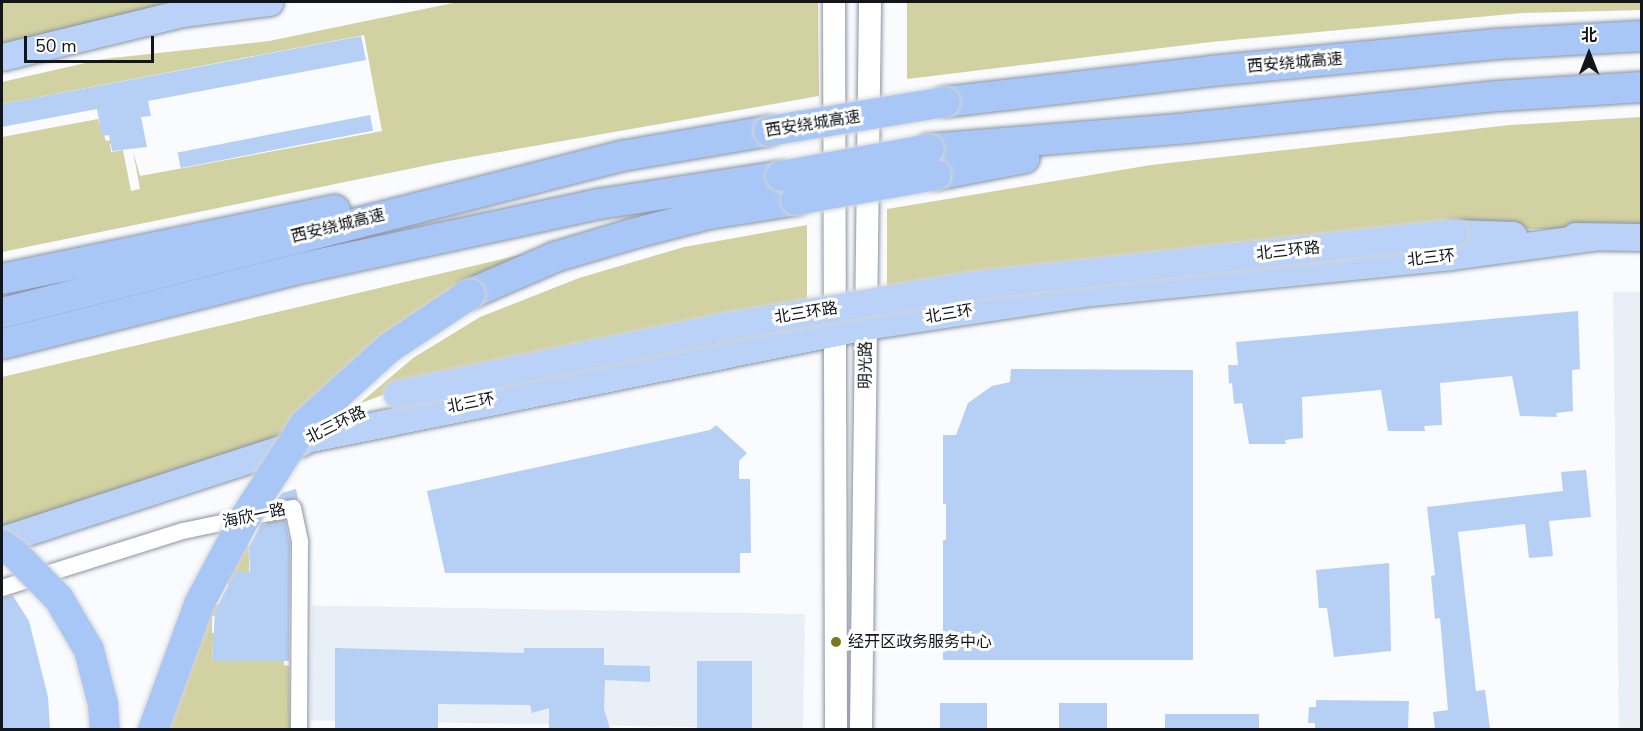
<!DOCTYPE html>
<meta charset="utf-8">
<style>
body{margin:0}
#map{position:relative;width:1643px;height:731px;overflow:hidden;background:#f9fbfe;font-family:"Nunito Sans","Noto Sans SC",sans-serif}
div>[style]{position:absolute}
.built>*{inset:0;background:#e9eff7;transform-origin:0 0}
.green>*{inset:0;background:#d2d1a1}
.building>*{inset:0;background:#b6cff5;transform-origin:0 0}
.roads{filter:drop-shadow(0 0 2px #8b94a2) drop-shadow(0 0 2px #8b94a2)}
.minor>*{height:16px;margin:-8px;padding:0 8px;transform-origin:8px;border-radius:8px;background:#fff}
.secondary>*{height:22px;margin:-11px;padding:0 11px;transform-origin:11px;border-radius:11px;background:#fff}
.trunk>*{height:27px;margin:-13.5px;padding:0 13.5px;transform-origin:13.5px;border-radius:13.5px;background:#bad2f8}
.motorway>*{height:30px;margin:-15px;padding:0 15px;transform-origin:15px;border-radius:15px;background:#a9c7f6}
.bridges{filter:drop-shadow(0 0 2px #d4d5d6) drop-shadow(0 0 2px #d4d5d6)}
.trunk-bridge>*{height:27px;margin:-13.5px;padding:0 13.5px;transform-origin:13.5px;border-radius:13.5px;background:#bad2f8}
.motorway-bridge>*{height:30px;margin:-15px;padding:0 15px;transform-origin:15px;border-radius:15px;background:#a9c7f6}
.dots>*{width:16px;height:16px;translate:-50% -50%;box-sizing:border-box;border:3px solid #fff;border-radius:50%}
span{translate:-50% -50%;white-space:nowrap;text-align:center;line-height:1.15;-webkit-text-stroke:6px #fff;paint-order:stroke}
.street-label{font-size:16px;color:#12151a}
.poi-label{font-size:16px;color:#12151a}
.left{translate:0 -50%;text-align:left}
.frame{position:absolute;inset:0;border:3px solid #12151a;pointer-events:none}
.north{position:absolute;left:1559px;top:24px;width:60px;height:60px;-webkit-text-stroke:4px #fff;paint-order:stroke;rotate:0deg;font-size:16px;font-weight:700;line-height:24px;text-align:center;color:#12151a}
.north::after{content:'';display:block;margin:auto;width:21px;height:27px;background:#12151a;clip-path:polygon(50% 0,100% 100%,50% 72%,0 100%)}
.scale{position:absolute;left:24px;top:36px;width:130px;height:27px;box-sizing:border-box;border:3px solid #12151a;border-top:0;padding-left:8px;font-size:18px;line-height:21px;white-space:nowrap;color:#12151a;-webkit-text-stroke:4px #fff;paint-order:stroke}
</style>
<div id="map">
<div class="built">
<i style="clip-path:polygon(1613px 292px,1641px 292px,1641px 729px,1619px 729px)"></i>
<i style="left:805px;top:614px;width:115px;height:493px;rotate:91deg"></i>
</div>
<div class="green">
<i style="clip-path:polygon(2px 2px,203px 2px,2px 48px)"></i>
<i style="clip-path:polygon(458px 2px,818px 2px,819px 96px,448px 161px,2px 252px,2px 137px,98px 119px,106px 141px,120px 138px,121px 142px,110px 144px,111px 152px,123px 150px,131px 191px,140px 189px,133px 151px,140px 176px,382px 131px,364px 35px,2px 104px,2px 82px,103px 59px,269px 41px)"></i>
<i style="clip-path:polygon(907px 2px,1641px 2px,1642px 10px,1522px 13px,1211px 42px,907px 79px)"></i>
<i style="clip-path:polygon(1641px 117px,1641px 236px,1549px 229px,1482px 229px,887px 299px,887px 209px,1151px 165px,1510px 125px)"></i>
<i style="clip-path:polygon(807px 225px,807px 308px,398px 389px,359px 404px,413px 358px,480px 317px,579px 278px,684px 247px)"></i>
<i style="clip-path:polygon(562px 245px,400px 332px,276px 449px,2px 527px,2px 377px)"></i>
<i style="clip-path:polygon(285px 514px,284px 616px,212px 616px,212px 633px,284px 633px,213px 643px,212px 660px,284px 661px,284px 665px,289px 666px,290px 729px,159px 730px,212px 604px,228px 605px,228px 572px,248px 522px,250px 601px,268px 601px,267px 516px)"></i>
</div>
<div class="building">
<i style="clip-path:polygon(361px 36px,366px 60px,148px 101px,151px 116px,141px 117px,147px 147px,112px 151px,109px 135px,102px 136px,97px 109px,2px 127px,2px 104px)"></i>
<i style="left:370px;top:115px;width:16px;height:196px;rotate:79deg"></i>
<i style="clip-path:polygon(1578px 311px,1580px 369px,1572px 370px,1573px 411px,1556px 413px,1557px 417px,1520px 416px,1512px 376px,1440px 383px,1442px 425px,1424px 426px,1425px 431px,1388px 431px,1381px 390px,1302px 397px,1303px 438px,1285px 440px,1286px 444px,1249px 444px,1242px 403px,1234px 404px,1232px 383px,1229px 384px,1228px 365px,1238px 365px,1236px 342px)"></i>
<i style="clip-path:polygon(1011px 369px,1193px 370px,1193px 660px,943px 660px,943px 540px,946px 540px,946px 504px,943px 504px,943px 435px,956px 435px,968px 403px,992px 386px,1010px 382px)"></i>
<i style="clip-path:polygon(716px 425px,747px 453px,739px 461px,739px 479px,750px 479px,751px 553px,740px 553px,740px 573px,445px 573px,427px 491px,710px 430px)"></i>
<i style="clip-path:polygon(1586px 470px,1591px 517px,1549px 521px,1553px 556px,1529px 558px,1525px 524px,1458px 532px,1476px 691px,1485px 690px,1490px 729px,1435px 729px,1433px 712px,1448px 710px,1440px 618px,1435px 619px,1431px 576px,1435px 575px,1427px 507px,1563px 491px,1561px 472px)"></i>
<i style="clip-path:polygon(296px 489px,298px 499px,276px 501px,282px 493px)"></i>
<i style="clip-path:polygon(285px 520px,290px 543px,289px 661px,212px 661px,215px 611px,235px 572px,250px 572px,249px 547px,260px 526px)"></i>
<i style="clip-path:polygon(1389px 563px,1391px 651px,1334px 657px,1327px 608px,1319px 608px,1316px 570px)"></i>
<i style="clip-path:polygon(13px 596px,29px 621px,48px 697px,50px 729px,2px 729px,2px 598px)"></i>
<i style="clip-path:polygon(335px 648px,524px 653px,524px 648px,604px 648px,604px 665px,650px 666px,650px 682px,605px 680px,604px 709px,610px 729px,549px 729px,549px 708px,532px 713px,530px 705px,438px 704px,438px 729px,335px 729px)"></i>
<i style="left:697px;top:661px;width:55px;height:68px"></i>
<i style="clip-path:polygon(1316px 700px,1409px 701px,1408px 729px,1315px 729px,1315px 723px,1308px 723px,1309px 707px,1316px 707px)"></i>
<i style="left:940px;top:703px;width:47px;height:26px"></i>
<i style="left:1059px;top:703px;width:48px;height:26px"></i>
<i style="left:1165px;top:714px;width:94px;height:15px"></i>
</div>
<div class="roads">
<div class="minor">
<i style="left:2px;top:588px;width:190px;rotate:-17.5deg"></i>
<i style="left:183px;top:531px;width:112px;rotate:-11.8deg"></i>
<i style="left:293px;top:508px;width:35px;rotate:78deg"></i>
<i style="left:300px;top:542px;width:188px;rotate:90.3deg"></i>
</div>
<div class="secondary">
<i style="left:834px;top:2px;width:728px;rotate:89.84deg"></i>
<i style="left:861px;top:730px;width:728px;rotate:-89.29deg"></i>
</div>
<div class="trunk">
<i style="left:2px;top:57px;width:185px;rotate:-13.7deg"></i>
<i style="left:182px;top:13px;width:88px;rotate:-7.2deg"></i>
<i style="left:1454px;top:233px;width:59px;rotate:1.9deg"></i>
<i style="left:1575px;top:236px;width:67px;rotate:0.9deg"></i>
<i style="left:311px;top:438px;width:566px;rotate:-11.41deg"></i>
<i style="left:866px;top:326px;width:229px;rotate:-8.6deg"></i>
<i style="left:1092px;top:292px;width:360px;rotate:-5.7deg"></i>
<i style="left:1450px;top:256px;width:144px;rotate:-7.6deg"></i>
<i style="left:2px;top:540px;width:316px;rotate:-18.1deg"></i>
</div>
<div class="motorway">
<i style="left:945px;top:102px;width:268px;rotate:-6.6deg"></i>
<i style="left:1211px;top:71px;width:287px;rotate:-5.4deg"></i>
<i style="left:1497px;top:44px;width:145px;rotate:-3.2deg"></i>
<i style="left:929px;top:149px;width:260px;rotate:-4.6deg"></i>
<i style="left:1188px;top:128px;width:312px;rotate:-5.9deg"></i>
<i style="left:1498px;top:96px;width:144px;rotate:-3.6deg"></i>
<i style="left:936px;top:175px;width:90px;rotate:-10.9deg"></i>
<i style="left:2px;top:279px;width:340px;rotate:-11.7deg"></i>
<i style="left:470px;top:294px;width:93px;rotate:-23.5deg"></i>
<i style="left:555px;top:257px;width:80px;rotate:-16.6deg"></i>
<i style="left:632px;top:234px;width:80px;rotate:-14.6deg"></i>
<i style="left:709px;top:214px;width:88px;rotate:-9.1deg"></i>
<i style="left:2px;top:313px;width:640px;rotate:-14.21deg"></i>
<i style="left:622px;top:156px;width:149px;rotate:-9.7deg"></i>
<i style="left:2px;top:344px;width:315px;rotate:-14.2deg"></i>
<i style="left:307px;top:267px;width:299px;rotate:-12.2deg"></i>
<i style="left:599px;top:204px;width:184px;rotate:-8.7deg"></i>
</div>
</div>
<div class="bridges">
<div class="trunk-bridge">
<i style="left:397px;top:394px;width:341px;rotate:-11.7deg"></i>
<i style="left:731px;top:325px;width:244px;rotate:-9.4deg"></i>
<i style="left:972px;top:285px;width:485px;rotate:-6.2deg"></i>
</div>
<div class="motorway-bridge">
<i style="left:769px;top:131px;width:178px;rotate:-9.4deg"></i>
<i style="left:781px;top:176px;width:150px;rotate:-10.3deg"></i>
<i style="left:796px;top:200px;width:142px;rotate:-10.1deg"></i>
<i style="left:2px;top:545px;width:16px;rotate:35deg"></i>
<i style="left:15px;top:554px;width:63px;rotate:45.6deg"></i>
<i style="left:59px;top:599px;width:59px;rotate:59.5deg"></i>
<i style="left:89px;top:650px;width:56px;rotate:75.5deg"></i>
<i style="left:103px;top:704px;width:26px;rotate:86deg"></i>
<i style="left:153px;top:730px;width:134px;rotate:-69.9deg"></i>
<i style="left:199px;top:604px;width:100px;rotate:-61.9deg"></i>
<i style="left:246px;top:516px;width:109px;rotate:-57.3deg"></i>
<i style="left:305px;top:424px;width:113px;rotate:-42.1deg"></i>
<i style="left:389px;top:348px;width:97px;rotate:-33.7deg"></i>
</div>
</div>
<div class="dots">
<i style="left:836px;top:642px;background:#7b781e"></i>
</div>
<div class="street-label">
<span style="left:1295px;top:63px;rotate:-5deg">西安绕城高速</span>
<span style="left:813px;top:124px;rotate:-9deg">西安绕城高速</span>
<span style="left:338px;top:226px;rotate:-14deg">西安绕城高速</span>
<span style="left:1288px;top:251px;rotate:-6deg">北三环路</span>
<span style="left:1431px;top:258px;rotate:-6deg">北三环</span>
<span style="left:806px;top:313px;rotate:-9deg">北三环路</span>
<span style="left:949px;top:314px;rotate:-9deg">北三环</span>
<span style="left:866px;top:365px;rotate:-90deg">明光路</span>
<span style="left:471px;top:403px;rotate:-11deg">北三环</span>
<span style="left:336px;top:425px;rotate:-26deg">北三环路</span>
<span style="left:254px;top:516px;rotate:-12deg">海欣一路</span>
</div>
<div class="poi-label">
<span class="left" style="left:848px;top:642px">经开区政务服务中心</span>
</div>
<div class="frame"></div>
<div class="north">北</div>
<div class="scale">50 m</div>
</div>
